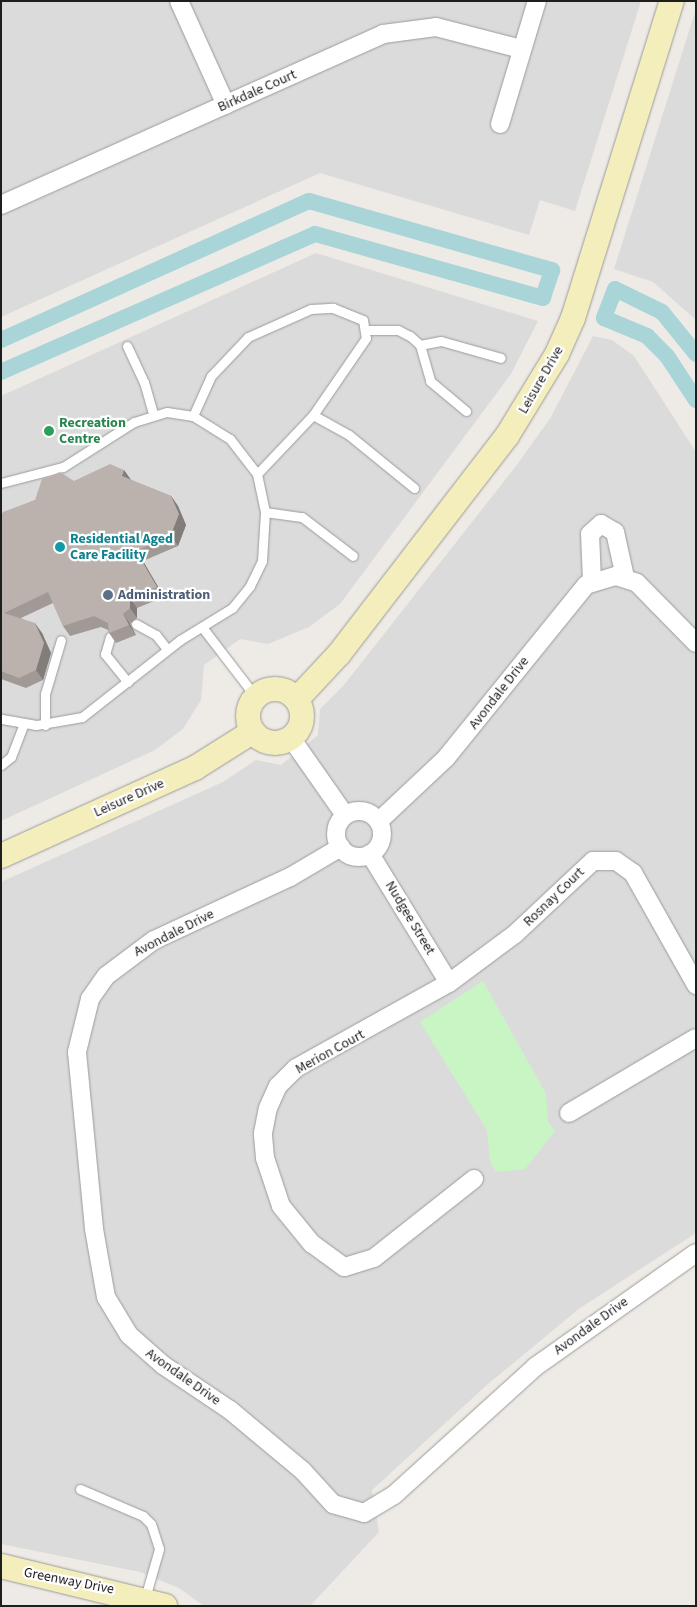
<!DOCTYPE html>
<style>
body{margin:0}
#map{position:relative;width:697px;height:1607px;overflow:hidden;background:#eeeae5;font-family:"Source Sans 3",sans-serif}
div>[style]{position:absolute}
.residential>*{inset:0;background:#dcdbdb}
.park>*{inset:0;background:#c9f5c5}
.canal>*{height:16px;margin:-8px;padding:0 8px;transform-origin:8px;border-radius:8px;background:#a9d5d8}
.roads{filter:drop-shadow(0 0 1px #9b9b9b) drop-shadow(0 0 1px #9b9b9b)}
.lane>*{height:9px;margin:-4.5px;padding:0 4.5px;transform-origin:4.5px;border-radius:4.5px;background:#fff}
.street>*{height:18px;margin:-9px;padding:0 9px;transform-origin:9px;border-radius:9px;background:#fff}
.street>.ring{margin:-9px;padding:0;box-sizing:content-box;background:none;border:18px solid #fff;border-radius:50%}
.secondary>*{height:24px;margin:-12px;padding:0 12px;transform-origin:12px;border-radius:12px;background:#f4eebd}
.secondary>.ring{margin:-12px;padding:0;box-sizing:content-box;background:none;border:24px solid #f4eebd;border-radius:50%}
.wall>*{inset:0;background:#a19996}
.shaded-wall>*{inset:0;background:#837d7a}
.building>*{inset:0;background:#bbb2ae}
.dots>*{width:14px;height:14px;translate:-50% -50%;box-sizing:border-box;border:2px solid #fff;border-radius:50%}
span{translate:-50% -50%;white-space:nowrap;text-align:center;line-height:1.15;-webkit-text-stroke:4.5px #fff;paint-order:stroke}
.street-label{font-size:14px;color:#1e1e1e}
.leisure-label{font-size:14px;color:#27864d;font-weight:700}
.left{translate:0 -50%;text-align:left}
.culture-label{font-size:14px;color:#0d838f;font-weight:700}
.service-label{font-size:14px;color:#4e5e75;font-weight:700}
.frame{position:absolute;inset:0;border:2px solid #1e1e1e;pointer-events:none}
</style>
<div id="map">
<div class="residential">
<i style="clip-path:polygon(1px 1px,641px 1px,575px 211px,540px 200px,529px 235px,320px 173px,1px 317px)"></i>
<i style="clip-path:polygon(696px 9px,696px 320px,653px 282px,614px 269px)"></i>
<i style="clip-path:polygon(316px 253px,538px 321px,511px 374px,340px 604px,309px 627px,268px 644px,240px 639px,204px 665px,201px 700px,183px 729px,155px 750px,1px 821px,1px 396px)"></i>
<i style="clip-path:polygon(593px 336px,612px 340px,634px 356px,696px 452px,696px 1233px,580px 1308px,488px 1384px,372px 1490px,379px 1532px,310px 1606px,204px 1606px,179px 1588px,140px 1572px,1px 1544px,1px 882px,223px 782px,256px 760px,281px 765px,318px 735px,320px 709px,344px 685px,516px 466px,551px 417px)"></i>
</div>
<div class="park">
<i style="clip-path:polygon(483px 981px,546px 1094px,548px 1122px,555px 1131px,525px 1169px,496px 1172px,490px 1162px,487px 1130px,420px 1022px)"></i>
</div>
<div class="canal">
<i style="left:1px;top:340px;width:338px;rotate:-24.3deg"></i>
<i style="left:309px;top:201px;width:253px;rotate:15.9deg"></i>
<i style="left:552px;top:270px;width:29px;rotate:108deg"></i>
<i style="left:543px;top:298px;width:237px;rotate:-164.3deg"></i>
<i style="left:315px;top:234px;width:343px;rotate:156.3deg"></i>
<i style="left:696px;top:354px;width:54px;rotate:-129deg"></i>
<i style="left:662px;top:312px;width:52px;rotate:-153.9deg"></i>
<i style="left:615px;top:289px;width:31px;rotate:111deg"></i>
<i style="left:604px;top:318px;width:47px;rotate:22.7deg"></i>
<i style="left:647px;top:336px;width:28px;rotate:45deg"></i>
<i style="left:667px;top:356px;width:53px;rotate:56.6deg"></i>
</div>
<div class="roads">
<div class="lane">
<i style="left:368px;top:330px;width:30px"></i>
<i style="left:398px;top:330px;width:13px;rotate:27deg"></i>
<i style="left:410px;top:336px;width:13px;rotate:42deg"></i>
<i style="left:420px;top:345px;width:37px;rotate:74deg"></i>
<i style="left:430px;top:381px;width:47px;rotate:39.8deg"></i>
<i style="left:420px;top:345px;width:21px;rotate:-11deg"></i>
<i style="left:441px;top:341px;width:62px;rotate:15.8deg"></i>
<i style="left:127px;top:346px;width:40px;rotate:65deg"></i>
<i style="left:144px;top:382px;width:33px;rotate:74deg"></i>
<i style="left:313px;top:415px;width:41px;rotate:29.1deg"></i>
<i style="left:349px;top:435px;width:84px;rotate:39.2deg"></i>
<i style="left:193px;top:416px;width:44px;rotate:-65.8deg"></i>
<i style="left:211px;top:376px;width:54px;rotate:-46.5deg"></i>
<i style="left:248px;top:337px;width:69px;rotate:-24deg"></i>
<i style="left:311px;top:309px;width:22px;rotate:-3deg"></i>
<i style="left:333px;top:308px;width:32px;rotate:22deg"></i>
<i style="left:363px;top:320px;width:18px;rotate:81deg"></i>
<i style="left:366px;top:338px;width:93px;rotate:124.5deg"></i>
<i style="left:313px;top:415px;width:81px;rotate:133.5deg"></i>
<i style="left:1px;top:483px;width:64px;rotate:-14.5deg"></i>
<i style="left:63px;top:467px;width:84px;rotate:-32.4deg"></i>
<i style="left:134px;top:422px;width:34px;rotate:-17deg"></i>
<i style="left:167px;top:412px;width:26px;rotate:9deg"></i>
<i style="left:193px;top:416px;width:44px;rotate:31.9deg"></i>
<i style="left:230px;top:439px;width:44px;rotate:52.4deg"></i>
<i style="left:257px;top:474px;width:39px;rotate:78deg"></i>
<i style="left:265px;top:512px;width:49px;rotate:93.5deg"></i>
<i style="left:262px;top:561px;width:28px;rotate:116deg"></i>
<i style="left:250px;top:586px;width:28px;rotate:129deg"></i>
<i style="left:232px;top:608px;width:61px;rotate:148.4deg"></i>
<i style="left:180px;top:640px;width:125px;rotate:141.8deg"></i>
<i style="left:82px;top:717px;width:47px;rotate:170.1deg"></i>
<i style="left:36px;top:725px;width:36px;rotate:-170deg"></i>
<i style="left:265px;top:512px;width:37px;rotate:8deg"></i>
<i style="left:302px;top:517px;width:64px;rotate:37.4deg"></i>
<i style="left:136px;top:624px;width:23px;rotate:29deg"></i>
<i style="left:156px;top:635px;width:18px;rotate:52deg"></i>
<i style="left:202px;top:627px;width:87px;rotate:52.5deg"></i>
<i style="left:110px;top:637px;width:18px;rotate:106deg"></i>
<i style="left:105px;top:654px;width:36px;rotate:51deg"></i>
<i style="left:45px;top:725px;width:31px;rotate:-90deg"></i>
<i style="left:45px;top:694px;width:56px;rotate:-73.5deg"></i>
<i style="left:1px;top:765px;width:13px;rotate:-39deg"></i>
<i style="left:11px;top:757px;width:34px;rotate:-69deg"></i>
<i style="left:80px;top:1489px;width:69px;rotate:23.2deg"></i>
<i style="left:143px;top:1516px;width:11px;rotate:45deg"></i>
<i style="left:151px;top:1524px;width:26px;rotate:72deg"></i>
<i style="left:159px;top:1549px;width:51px;rotate:105.9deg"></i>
</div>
<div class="street">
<i style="left:179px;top:1px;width:114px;rotate:65.7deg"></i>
<i style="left:500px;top:124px;width:128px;rotate:-73.3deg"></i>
<i style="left:1px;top:205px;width:419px;rotate:-24.1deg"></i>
<i style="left:383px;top:34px;width:53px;rotate:-7.5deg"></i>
<i style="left:436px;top:27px;width:88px;rotate:14.5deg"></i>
<i style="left:592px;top:581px;width:47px;rotate:-92.4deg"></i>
<i style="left:590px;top:534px;width:15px;rotate:-42deg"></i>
<i style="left:601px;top:524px;width:16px;rotate:30deg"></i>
<i style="left:615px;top:532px;width:46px;rotate:77.5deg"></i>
<i style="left:291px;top:738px;width:94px;rotate:55deg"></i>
<i class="ring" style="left:336px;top:811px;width:28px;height:28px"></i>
<i style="left:379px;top:821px;width:92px;rotate:-43.2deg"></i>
<i style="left:446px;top:758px;width:223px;rotate:-51deg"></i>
<i style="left:586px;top:585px;width:31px;rotate:-17deg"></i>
<i style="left:616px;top:576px;width:22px;rotate:18deg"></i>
<i style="left:637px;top:583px;width:84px;rotate:45.5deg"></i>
<i style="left:341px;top:847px;width:59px;rotate:149.5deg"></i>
<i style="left:290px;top:877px;width:150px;rotate:155.1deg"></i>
<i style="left:154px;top:940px;width:60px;rotate:143.1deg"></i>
<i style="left:106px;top:976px;width:28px;rotate:125deg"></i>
<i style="left:90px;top:999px;width:55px;rotate:103.8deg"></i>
<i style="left:77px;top:1052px;width:178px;rotate:84.5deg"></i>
<i style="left:94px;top:1229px;width:69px;rotate:80deg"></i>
<i style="left:106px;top:1297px;width:44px;rotate:58.8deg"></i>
<i style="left:129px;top:1335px;width:45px;rotate:41.4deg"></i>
<i style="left:163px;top:1365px;width:81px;rotate:33.9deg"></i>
<i style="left:230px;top:1410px;width:95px;rotate:39.9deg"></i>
<i style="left:303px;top:1471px;width:45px;rotate:47.7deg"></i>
<i style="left:333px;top:1504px;width:32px;rotate:16deg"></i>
<i style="left:364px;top:1513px;width:35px;rotate:-31deg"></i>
<i style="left:394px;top:1495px;width:190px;rotate:-42.2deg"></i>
<i style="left:535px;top:1367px;width:197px;rotate:-35.3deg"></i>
<i style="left:370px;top:854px;width:151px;rotate:58.5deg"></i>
<i style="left:569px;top:1113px;width:147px;rotate:-30.6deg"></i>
<i style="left:474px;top:1179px;width:127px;rotate:141.7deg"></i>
<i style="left:374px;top:1258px;width:31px;rotate:163deg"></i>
<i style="left:344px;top:1267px;width:39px;rotate:-144deg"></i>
<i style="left:312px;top:1244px;width:49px;rotate:-129.2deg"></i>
<i style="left:281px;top:1206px;width:51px;rotate:-108.4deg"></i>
<i style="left:265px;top:1158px;width:25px;rotate:-95deg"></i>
<i style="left:263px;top:1133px;width:25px;rotate:-79deg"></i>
<i style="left:268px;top:1108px;width:24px;rotate:-66deg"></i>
<i style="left:278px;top:1086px;width:25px;rotate:-45deg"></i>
<i style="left:296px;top:1068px;width:175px;rotate:-29.1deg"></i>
<i style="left:449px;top:983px;width:82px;rotate:-36.6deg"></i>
<i style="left:515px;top:934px;width:107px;rotate:-43.1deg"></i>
<i style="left:593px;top:861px;width:23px"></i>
<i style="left:616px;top:861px;width:21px;rotate:35deg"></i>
<i style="left:633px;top:873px;width:129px;rotate:60.6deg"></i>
</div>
<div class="secondary">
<i class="ring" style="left:248px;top:689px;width:30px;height:30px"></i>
<i style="left:297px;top:699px;width:62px;rotate:-47deg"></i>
<i style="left:339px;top:654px;width:275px;rotate:-52.4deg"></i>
<i style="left:507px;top:436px;width:96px;rotate:-58.6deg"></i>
<i style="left:557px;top:354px;width:39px;rotate:-66deg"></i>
<i style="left:573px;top:318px;width:332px;rotate:-72.7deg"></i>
<i style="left:1px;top:856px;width:213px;rotate:-24.4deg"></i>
<i style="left:195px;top:768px;width:67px;rotate:-32.3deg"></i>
<i style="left:1px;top:1566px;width:169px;rotate:13.7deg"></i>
</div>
</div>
<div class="wall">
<i style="clip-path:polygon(124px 470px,131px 480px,171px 496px,178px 506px,186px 525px,178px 546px,143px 561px,164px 597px,137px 608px,137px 618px,130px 624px,136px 635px,116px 643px,109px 633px,108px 630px,101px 627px,70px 636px,63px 626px,53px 603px,21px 618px,42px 633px,51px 653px,43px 680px,26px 688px,1px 679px,1px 515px,35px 500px,74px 481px)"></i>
</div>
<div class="shaded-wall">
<i style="clip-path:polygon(124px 470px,131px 480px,122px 476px)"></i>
<i style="clip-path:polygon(171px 496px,178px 506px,186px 525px,178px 546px,171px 535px)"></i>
<i style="clip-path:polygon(136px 551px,143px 561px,164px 597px,157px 587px)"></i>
<i style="clip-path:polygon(130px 598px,137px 608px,137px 618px,130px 608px)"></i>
<i style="clip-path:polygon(123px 614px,130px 624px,136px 635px,129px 625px)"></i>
<i style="clip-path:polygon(35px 623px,42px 633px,51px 653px,43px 680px,36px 670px)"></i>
</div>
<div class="building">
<i style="clip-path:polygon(110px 464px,124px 470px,122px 476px,171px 496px,179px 514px,171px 535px,136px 551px,157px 587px,130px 598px,130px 608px,123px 614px,129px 625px,109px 633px,108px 623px,94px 616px,63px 626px,48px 592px,4px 613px,35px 623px,44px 643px,36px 670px,19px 678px,1px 671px,1px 515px,3px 512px,35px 500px,42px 479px,60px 472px,74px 481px)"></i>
</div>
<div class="dots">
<i style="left:49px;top:431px;background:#2e9e5b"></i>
<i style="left:60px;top:547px;background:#0f9aa8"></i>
<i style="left:108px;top:595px;background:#5c6f8a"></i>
</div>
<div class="street-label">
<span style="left:257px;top:91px;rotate:-24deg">Birkdale Court</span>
<span style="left:541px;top:380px;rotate:-60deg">Leisure Drive</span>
<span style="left:499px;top:693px;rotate:-52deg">Avondale Drive</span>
<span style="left:129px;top:798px;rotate:-24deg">Leisure Drive</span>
<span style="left:554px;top:897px;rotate:-44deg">Rosnay Court</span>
<span style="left:410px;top:918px;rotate:59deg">Nudgee Street</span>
<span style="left:174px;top:933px;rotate:-27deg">Avondale Drive</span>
<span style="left:330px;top:1052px;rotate:-29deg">Merion Court</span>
<span style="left:591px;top:1326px;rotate:-36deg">Avondale Drive</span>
<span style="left:183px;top:1377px;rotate:35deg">Avondale Drive</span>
<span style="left:69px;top:1581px;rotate:11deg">Greenway Drive</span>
</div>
<div class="leisure-label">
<span class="left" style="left:59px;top:431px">Recreation<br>Centre</span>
</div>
<div class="culture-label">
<span class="left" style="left:70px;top:547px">Residential Aged<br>Care Facility</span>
</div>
<div class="service-label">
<span class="left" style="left:118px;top:595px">Administration</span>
</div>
<div class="frame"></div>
</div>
